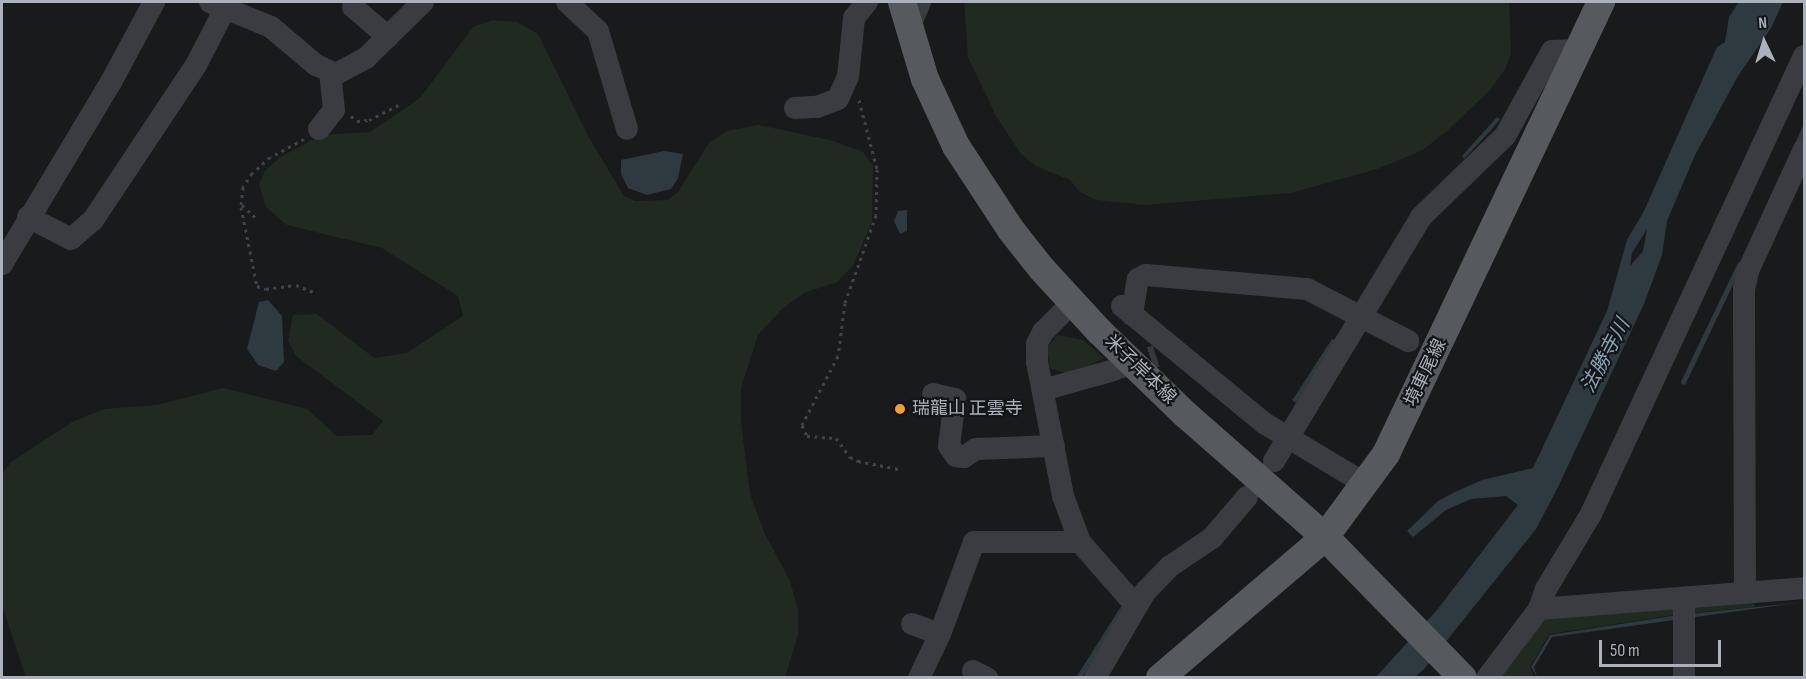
<!DOCTYPE html>
<meta charset="utf-8">
<style>
body{margin:0}
#map{position:relative;width:1806px;height:679px;overflow:hidden;background:#191a1c;font-family:"Sofia Sans Condensed","Noto Sans JP",sans-serif}
div>[style]{position:absolute}
.green>*{inset:0;background:#212a21}
.water>*{inset:0;background:#2f3a40}
.stream>*{height:4.5px;margin:-2.25px;padding:0 2.25px;transform-origin:2.25px;border-radius:2.25px;background:#2f3a40}
.minor-tunnel>*{height:22px;margin-top:-11px;transform-origin:0;background:repeating-linear-gradient(90deg,#36383c 0 22px,transparent 0 33px)}
.path>*{height:3px;margin-top:-1.5px;transform-origin:0;background:repeating-linear-gradient(90deg,#404348 0 3px,transparent 0 7.5px)}
.minor>*{height:22px;margin:-11px;padding:0 11px;transform-origin:11px;border-radius:11px;background:#3a3c41}
.major>*{height:28px;margin:-14px;padding:0 14px;transform-origin:14px;border-radius:14px;background:#565a5f}
.dots>*{width:16px;height:16px;translate:-50% -50%;box-sizing:border-box;border:3px solid #141517;border-radius:50%}
span{translate:-50% -50%;white-space:nowrap;text-align:center;line-height:1.15;-webkit-text-stroke:4.5px #141517;paint-order:stroke}
.street-label{font-size:18px;color:#acb2bb}
.poi-label{font-size:18px;color:#acb2bb}
.left{translate:0 -50%;text-align:left}
.water-label{font-size:20px;color:#84a4b5;font-style:italic}
.frame{position:absolute;inset:0;border:3px solid #acb2bb;pointer-events:none}
.north{position:absolute;left:1734px;top:12px;width:60px;height:60px;-webkit-text-stroke:4px #141517;paint-order:stroke;rotate:356deg;font-size:16px;font-weight:700;line-height:24px;text-align:center;color:#acb2bb}
.north::after{content:'';display:block;margin:auto;width:21px;height:27px;background:#acb2bb;clip-path:polygon(50% 0,100% 100%,50% 72%,0 100%)}
.scale{position:absolute;left:1599px;top:640px;width:122px;height:27px;box-sizing:border-box;border:3px solid #acb2bb;border-top:0;padding-left:8px;font-size:18px;line-height:21px;white-space:nowrap;color:#acb2bb;-webkit-text-stroke:4px #141517;paint-order:stroke}
</style>
<div id="map">
<div class="green">
<i style="clip-path:polygon(964px 2px,1509px 2px,1511px 53px,1505px 70px,1488px 92px,1449px 129px,1423px 150px,1377px 169px,1291px 193px,1145px 205px,1096px 200px,1080px 192px,1070px 180px,1036px 166px,1021px 154px,996px 116px,968px 57px)"></i>
<i style="clip-path:polygon(493px 20px,517px 22px,538px 34px,588px 136px,624px 196px,635px 201px,668px 200px,678px 192px,709px 143px,727px 131px,758px 125px,830px 140px,863px 152px,873px 166px,872px 221px,853px 266px,837px 282px,804px 293px,782px 309px,758px 335px,741px 388px,741px 422px,750px 494px,764px 532px,790px 581px,798px 609px,798px 635px,785px 677px,26px 677px,2px 605px,2px 474px,11px 462px,74px 421px,105px 409px,157px 405px,223px 388px,307px 409px,337px 436px,372px 435px,383px 421px,296px 356px,288px 341px,293px 315px,317px 314px,374px 358px,407px 353px,463px 316px,458px 296px,382px 248px,287px 225px,266px 207px,259px 184px,265px 171px,279px 158px,321px 135px,370px 132px,420px 98px,473px 27px)"></i>
<i style="clip-path:polygon(1058px 335px,1083px 340px,1104px 358px,1070px 375px,1050px 368px,1047px 348px)"></i>
<i style="clip-path:polygon(1755px 602px,1755px 607px,1690px 613px,1696px 605px)"></i>
<i style="clip-path:polygon(1673px 605px,1681px 614px,1549px 634px,1530px 667px,1534px 677px,1493px 678px,1535px 620px)"></i>
</div>
<div class="water">
<i style="clip-path:polygon(evenodd,1739px 2px,1783px 2px,1771px 28px,1738px 76px,1695px 155px,1667px 221px,1662px 255px,1644px 304px,1557px 489px,1536px 529px,1424px 669px,1415px 677px,1375px 678px,1437px 610px,1518px 505px,1506px 496px,1471px 499px,1446px 510px,1413px 537px,1407px 531px,1438px 501px,1455px 492px,1482px 480px,1533px 468px,1607px 311px,1627px 240px,1644px 211px,1717px 47px,1725px 42px,1729px 17px,1739px 2px,1647px 229px,1643px 251px,1630px 266px,1632px 253px,1647px 229px)"></i>
<i style="clip-path:polygon(1497px 117px,1500px 119px,1492px 129px,1464px 159px,1462px 156px)"></i>
<i style="clip-path:polygon(664px 151px,683px 154px,678px 178px,671px 189px,647px 195px,628px 188px,621px 174px,621px 160px)"></i>
<i style="clip-path:polygon(907px 210px,907px 231px,900px 234px,894px 221px,898px 211px)"></i>
<i style="clip-path:polygon(268px 300px,282px 316px,284px 362px,276px 371px,258px 365px,247px 349px,259px 302px)"></i>
<i style="clip-path:polygon(1332px 339px,1336px 340px,1296px 403px,1292px 400px,1295px 396px)"></i>
<i style="clip-path:polygon(1804px 602px,1552px 637px,1534px 667px,1537px 677px,1531px 667px,1550px 635px,1672px 616px)"></i>
</div>
<div class="stream">
<i style="left:1797px;top:144px;width:17px;rotate:-66deg"></i>
<i style="left:1683px;top:382px;width:130px;rotate:-64.4deg"></i>
<i style="left:1078px;top:678px;width:88px;rotate:-57.6deg"></i>
</div>
<div class="minor-tunnel">
<i style="left:1119px;top:368px;width:39px;rotate:-18deg"></i>
</div>
<div class="path">
<i style="left:859px;top:100px;width:71px;rotate:75.4deg"></i>
<i style="left:877px;top:169px;width:46px;rotate:91.2deg"></i>
<i style="left:876px;top:215px;width:93px;rotate:109.4deg"></i>
<i style="left:845px;top:303px;width:53px;rotate:97.5deg"></i>
<i style="left:838px;top:356px;width:78px;rotate:117.6deg"></i>
<i style="left:802px;top:425px;width:12px;rotate:66deg"></i>
<i style="left:807px;top:436px;width:29px;rotate:4deg"></i>
<i style="left:836px;top:438px;width:24px;rotate:54deg"></i>
<i style="left:850px;top:457px;width:9px;rotate:27deg"></i>
<i style="left:858px;top:461px;width:41px;rotate:11.3deg"></i>
<i style="left:351px;top:116px;width:8px;rotate:40deg"></i>
<i style="left:357px;top:121px;width:12px;rotate:-5deg"></i>
<i style="left:369px;top:120px;width:35px;rotate:-27deg"></i>
<i style="left:304px;top:139px;width:38px;rotate:152deg"></i>
<i style="left:270px;top:157px;width:24px;rotate:138deg"></i>
<i style="left:252px;top:173px;width:17px;rotate:123deg"></i>
<i style="left:243px;top:187px;width:20px;rotate:96deg"></i>
<i style="left:241px;top:207px;width:81px;rotate:78.6deg"></i>
<i style="left:257px;top:286px;width:9px;rotate:18deg"></i>
<i style="left:266px;top:289px;width:30px;rotate:-8deg"></i>
<i style="left:296px;top:285px;width:18px;rotate:22deg"></i>
<i style="left:242px;top:205px;width:19px;rotate:43deg"></i>
</div>
<div class="minor">
<i style="left:210px;top:2px;width:66px;rotate:22.3deg"></i>
<i style="left:271px;top:27px;width:59px;rotate:40.2deg"></i>
<i style="left:316px;top:65px;width:22px;rotate:24deg"></i>
<i style="left:336px;top:74px;width:34px;rotate:-28deg"></i>
<i style="left:366px;top:58px;width:80px;rotate:-44.5deg"></i>
<i style="left:567px;top:2px;width:42px;rotate:43.1deg"></i>
<i style="left:598px;top:31px;width:102px;rotate:73.5deg"></i>
<i style="left:353px;top:7px;width:46px;rotate:40.6deg"></i>
<i style="left:909px;top:28px;width:28px;rotate:-67deg"></i>
<i style="left:795px;top:108px;width:22px;rotate:-3deg"></i>
<i style="left:817px;top:107px;width:22px;rotate:-21deg"></i>
<i style="left:838px;top:99px;width:24px;rotate:-66deg"></i>
<i style="left:848px;top:77px;width:59px;rotate:-84.2deg"></i>
<i style="left:854px;top:18px;width:21px;rotate:-51deg"></i>
<i style="left:319px;top:129px;width:24px;rotate:-52deg"></i>
<i style="left:334px;top:110px;width:37px;rotate:-96deg"></i>
<i style="left:28px;top:217px;width:48px;rotate:27.1deg"></i>
<i style="left:71px;top:239px;width:29px;rotate:-41deg"></i>
<i style="left:93px;top:220px;width:186px;rotate:-56.4deg"></i>
<i style="left:196px;top:65px;width:65px;rotate:-62.7deg"></i>
<i style="left:2px;top:264px;width:212px;rotate:-59.1deg"></i>
<i style="left:111px;top:82px;width:91px;rotate:-61.7deg"></i>
<i style="left:1073px;top:302px;width:42px;rotate:135deg"></i>
<i style="left:1043px;top:332px;width:13px;rotate:117deg"></i>
<i style="left:1037px;top:344px;width:18px;rotate:90deg"></i>
<i style="left:1037px;top:362px;width:136px;rotate:79deg"></i>
<i style="left:1063px;top:496px;width:49px;rotate:69.7deg"></i>
<i style="left:1122px;top:306px;width:184px;rotate:39.5deg"></i>
<i style="left:1264px;top:423px;width:117px;rotate:31deg"></i>
<i style="left:1132px;top:315px;width:36px;rotate:-81deg"></i>
<i style="left:1138px;top:279px;width:9px;rotate:-27deg"></i>
<i style="left:1146px;top:275px;width:162px;rotate:5deg"></i>
<i style="left:1307px;top:289px;width:114px;rotate:27.2deg"></i>
<i style="left:1043px;top:390px;width:74px;rotate:-15.7deg"></i>
<i style="left:933px;top:394px;width:23px;rotate:13deg"></i>
<i style="left:955px;top:399px;width:47px;rotate:97.3deg"></i>
<i style="left:949px;top:446px;width:12px;rotate:55deg"></i>
<i style="left:956px;top:456px;width:8px;rotate:7deg"></i>
<i style="left:964px;top:457px;width:14px;rotate:-34deg"></i>
<i style="left:976px;top:449px;width:78px;rotate:-2.2deg"></i>
<i style="left:1274px;top:461px;width:285px;rotate:-58.9deg"></i>
<i style="left:1421px;top:217px;width:117px;rotate:-44deg"></i>
<i style="left:1505px;top:136px;width:97px;rotate:-61.1deg"></i>
<i style="left:1552px;top:51px;width:27px;rotate:-2deg"></i>
<i style="left:1745px;top:593px;width:304px;rotate:-90.2deg"></i>
<i style="left:1744px;top:289px;width:18px;rotate:-77deg"></i>
<i style="left:1748px;top:271px;width:134px;rotate:-65.3deg"></i>
<i style="left:1684px;top:600px;width:78px;rotate:90deg"></i>
<i style="left:1539px;top:609px;width:266px;rotate:-4.5deg"></i>
<i style="left:912px;top:624px;width:29px;rotate:20deg"></i>
<i style="left:973px;top:671px;width:16px;rotate:27deg"></i>
<i style="left:919px;top:678px;width:49px;rotate:-64.5deg"></i>
<i style="left:940px;top:634px;width:98px;rotate:-69.7deg"></i>
<i style="left:974px;top:542px;width:106px"></i>
<i style="left:1080px;top:542px;width:85px;rotate:48.8deg"></i>
<i style="left:1095px;top:678px;width:99px;rotate:-59.8deg"></i>
<i style="left:1145px;top:592px;width:35px;rotate:-46deg"></i>
<i style="left:1169px;top:567px;width:52px;rotate:-34deg"></i>
<i style="left:1212px;top:538px;width:54px;rotate:-49.5deg"></i>
<i style="left:1487px;top:678px;width:86px;rotate:-53deg"></i>
<i style="left:1539px;top:609px;width:21px;rotate:-71deg"></i>
<i style="left:1546px;top:589px;width:87px;rotate:-59deg"></i>
<i style="left:1591px;top:514px;width:505px;rotate:-65.06deg"></i>
</div>
<div class="major">
<i style="left:902px;top:2px;width:80px;rotate:73.4deg"></i>
<i style="left:925px;top:79px;width:74px;rotate:65.2deg"></i>
<i style="left:956px;top:146px;width:100px;rotate:56.8deg"></i>
<i style="left:1011px;top:230px;width:48px;rotate:51.7deg"></i>
<i style="left:1041px;top:268px;width:86px;rotate:47.4deg"></i>
<i style="left:1099px;top:331px;width:120px;rotate:44deg"></i>
<i style="left:1185px;top:414px;width:186px;rotate:41.3deg"></i>
<i style="left:1325px;top:537px;width:197px;rotate:45.6deg"></i>
<i style="left:1160px;top:678px;width:217px;rotate:-40.5deg"></i>
<i style="left:1325px;top:537px;width:103px;rotate:-53.7deg"></i>
<i style="left:1386px;top:454px;width:501px;rotate:-64.56deg"></i>
</div>
<div class="dots">
<i style="left:900px;top:409px;background:#ef9e3e"></i>
</div>
<div class="street-label">
<span style="left:1140px;top:370px;rotate:44deg">米子岸本線</span>
<span style="left:1426px;top:373px;rotate:-64deg">境車尾線</span>
</div>
<div class="poi-label">
<span class="left" style="left:912px;top:409px">瑞龍山 正雲寺</span>
</div>
<div class="water-label">
<span style="left:1606px;top:356px;rotate:-62deg">法勝寺川</span>
</div>
<div class="frame"></div>
<div class="north">N</div>
<div class="scale">50 m</div>
</div>
